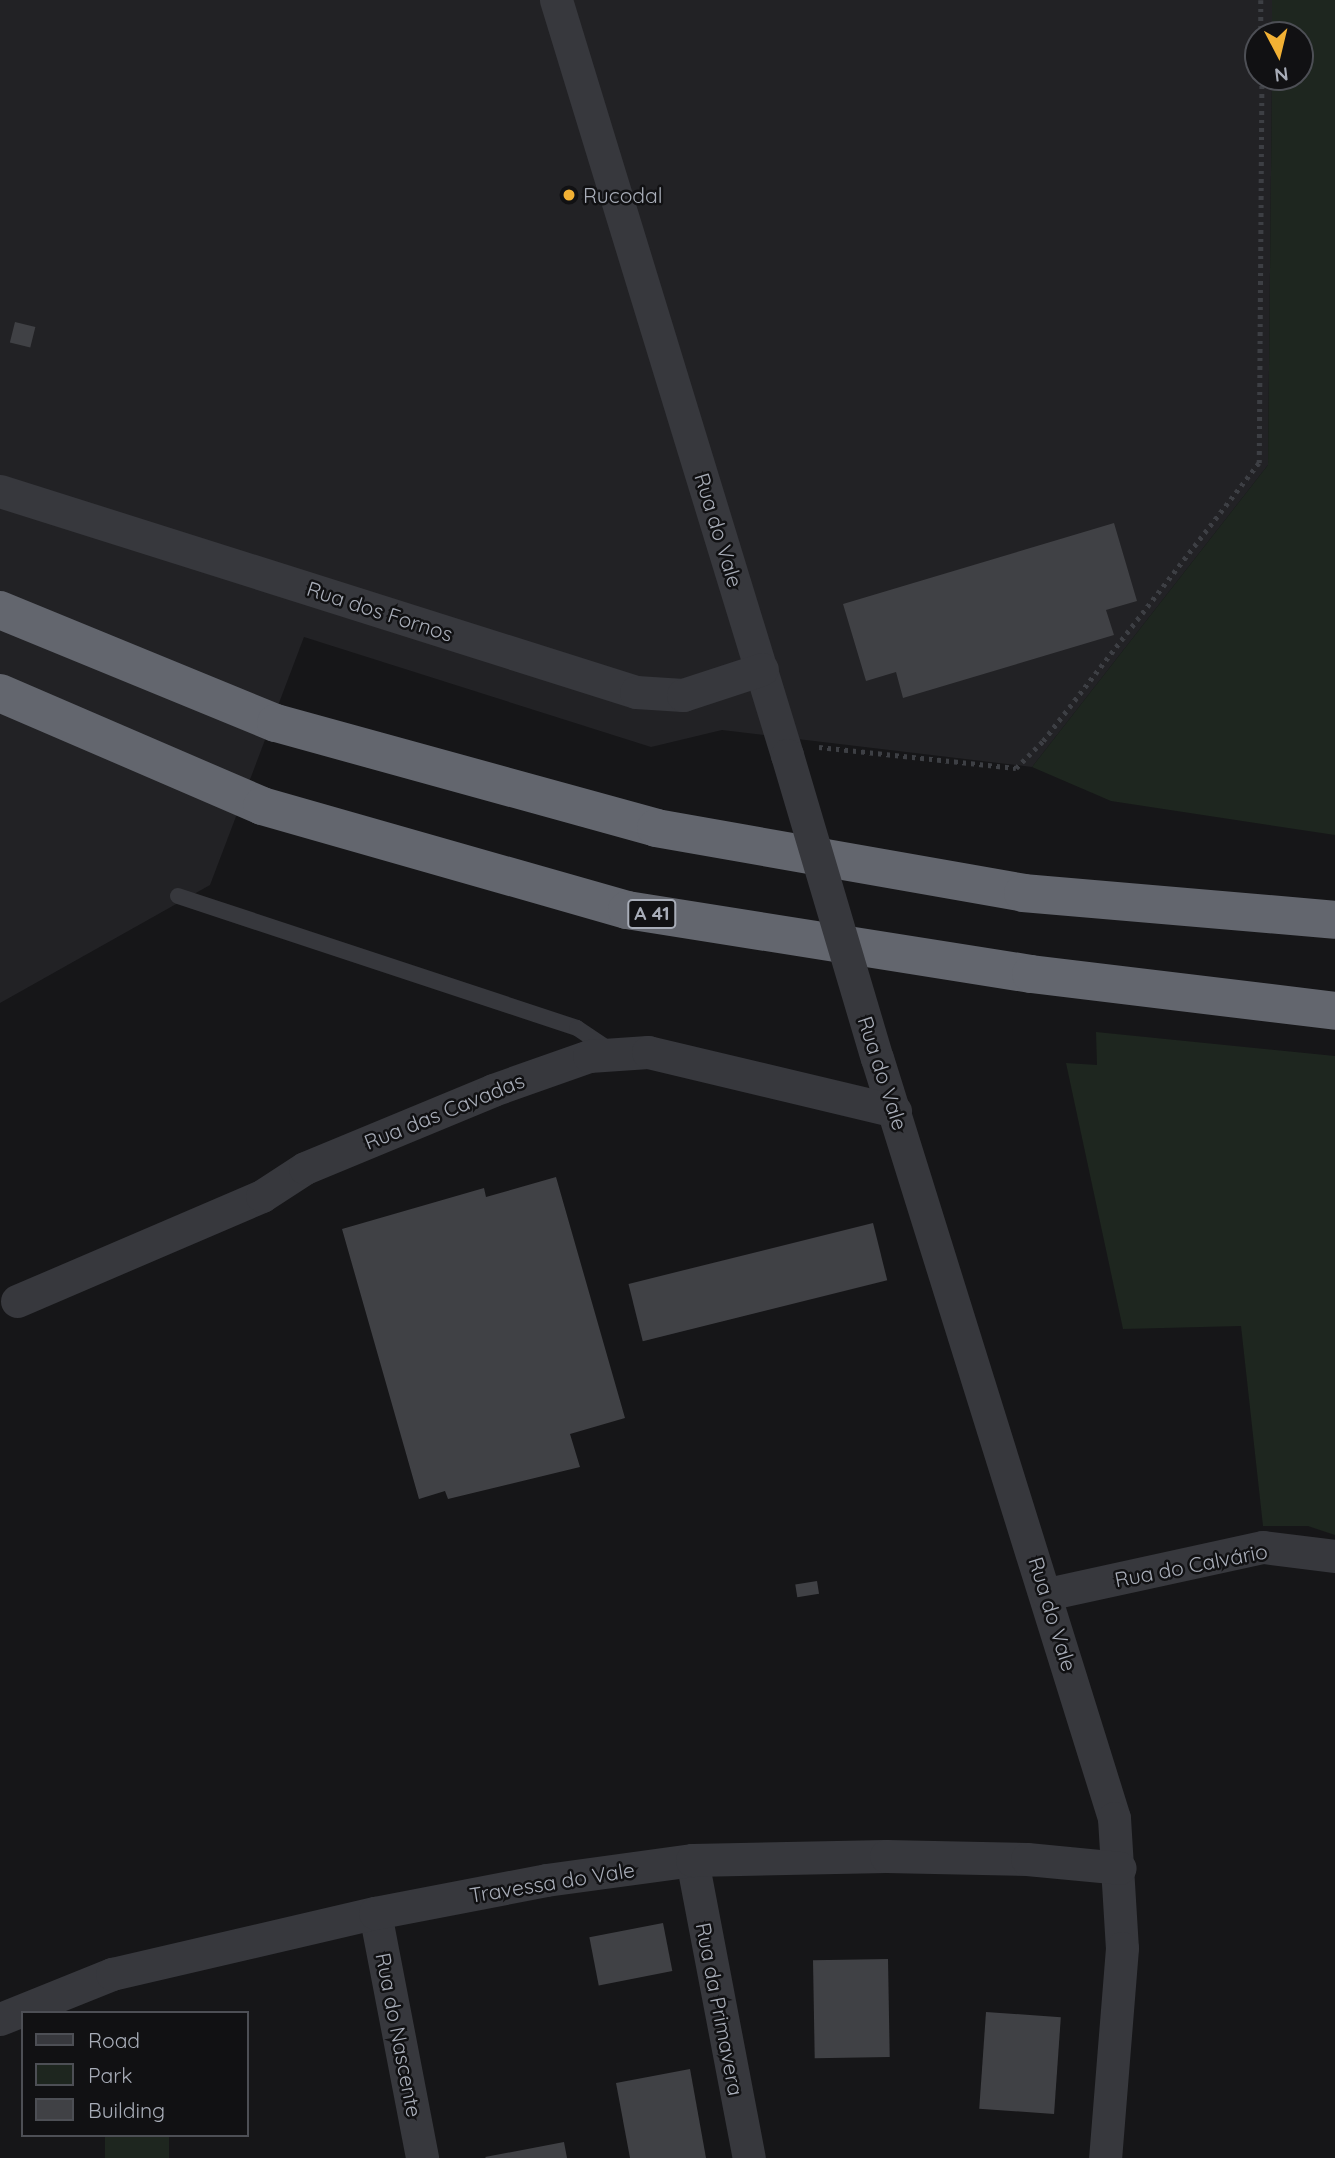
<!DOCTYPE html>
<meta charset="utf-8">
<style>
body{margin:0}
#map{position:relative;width:1335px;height:2158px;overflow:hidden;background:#161618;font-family:Quicksand,sans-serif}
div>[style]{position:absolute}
.built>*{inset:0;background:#222225}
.green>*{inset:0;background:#1e261f;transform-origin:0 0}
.building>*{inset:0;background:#404145;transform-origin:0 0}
.path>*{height:4.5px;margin-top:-2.25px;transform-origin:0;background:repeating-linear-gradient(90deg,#3d3f44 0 3.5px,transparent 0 8.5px)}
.lane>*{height:16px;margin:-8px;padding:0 8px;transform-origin:8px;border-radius:8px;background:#37383d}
.street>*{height:33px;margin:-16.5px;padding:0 16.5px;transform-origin:16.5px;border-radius:16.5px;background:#37383d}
.highway>*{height:38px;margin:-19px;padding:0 19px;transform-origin:19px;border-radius:19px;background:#63666e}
.street-bridge>*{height:33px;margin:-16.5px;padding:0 16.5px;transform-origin:16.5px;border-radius:16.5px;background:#37383d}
.dots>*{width:19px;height:19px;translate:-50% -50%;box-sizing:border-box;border:4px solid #111113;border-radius:50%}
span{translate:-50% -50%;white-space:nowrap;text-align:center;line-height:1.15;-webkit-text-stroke:5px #111113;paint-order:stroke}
.shield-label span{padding:2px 5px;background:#111113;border:2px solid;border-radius:5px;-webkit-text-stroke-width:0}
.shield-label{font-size:19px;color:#a8adb8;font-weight:700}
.poi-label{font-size:21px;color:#a8adb8}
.left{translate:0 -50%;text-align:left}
.street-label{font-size:21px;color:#a8adb8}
.legend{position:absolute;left:21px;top:2011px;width:228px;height:126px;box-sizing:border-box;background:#111113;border:2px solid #4d4f55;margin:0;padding:9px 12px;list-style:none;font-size:21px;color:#a8adb8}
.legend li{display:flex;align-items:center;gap:14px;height:35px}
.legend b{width:35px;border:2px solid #4d4f55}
.north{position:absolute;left:1244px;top:21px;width:70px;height:70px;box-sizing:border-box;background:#111113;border:2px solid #4d4f55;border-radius:50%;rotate:173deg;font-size:19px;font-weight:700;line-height:28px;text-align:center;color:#a8adb8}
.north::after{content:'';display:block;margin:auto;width:24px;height:32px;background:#f2b134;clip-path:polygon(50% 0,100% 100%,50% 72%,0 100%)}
</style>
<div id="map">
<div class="built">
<i style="clip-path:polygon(0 0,1272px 0,1272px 35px,1258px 35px,1258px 77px,1272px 77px,1268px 465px,1032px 767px,722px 730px,651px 747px,304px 637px,210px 885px,0 1003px)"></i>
</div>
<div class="green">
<i style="clip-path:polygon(1272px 0,1335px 0,1335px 835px,1111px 801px,1032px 767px,1268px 465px,1272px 77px,1300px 77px,1300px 35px,1272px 35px)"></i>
<i style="clip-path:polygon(1096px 1032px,1335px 1056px,1335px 1535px,1308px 1526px,1263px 1526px,1241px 1326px,1123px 1329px,1066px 1063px,1097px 1065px)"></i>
<i style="left:105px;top:2135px;width:64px;height:23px"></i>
</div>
<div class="building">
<i style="left:15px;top:322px;width:21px;height:21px;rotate:14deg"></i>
<i style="clip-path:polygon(1114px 523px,1137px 601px,1106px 610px,1114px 635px,903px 698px,896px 672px,866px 681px,843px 604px)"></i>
<i style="clip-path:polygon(556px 1177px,625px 1418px,570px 1434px,580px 1467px,448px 1499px,445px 1491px,419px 1499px,342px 1229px,484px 1188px,486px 1197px)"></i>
<i style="left:873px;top:1223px;width:59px;height:252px;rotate:76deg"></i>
<i style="left:817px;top:1581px;width:13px;height:22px;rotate:81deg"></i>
<i style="left:663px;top:1923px;width:49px;height:75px;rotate:79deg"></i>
<i style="left:888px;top:1959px;width:98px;height:75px;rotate:89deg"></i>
<i style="left:986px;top:2012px;width:75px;height:97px;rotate:4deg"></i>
<i style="clip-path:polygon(690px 2069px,706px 2158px,630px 2158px,616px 2083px)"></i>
<i style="clip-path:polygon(564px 2142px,567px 2158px,486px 2158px,485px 2157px)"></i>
</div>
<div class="path">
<i style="left:1261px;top:0;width:35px;rotate:90deg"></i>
<i style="left:819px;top:747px;width:198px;rotate:6.1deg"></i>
<i style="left:1016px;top:768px;width:38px;rotate:-45deg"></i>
<i style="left:1043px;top:741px;width:352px;rotate:-52.2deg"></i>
<i style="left:1259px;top:463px;width:386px;rotate:-89.6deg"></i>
</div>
<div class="lane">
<i style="left:178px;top:896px;width:420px;rotate:18.3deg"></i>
<i style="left:577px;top:1028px;width:41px;rotate:34.1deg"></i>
</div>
<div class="street">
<i style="left:556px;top:0;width:790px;rotate:72.99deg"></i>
<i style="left:0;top:491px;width:667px;rotate:17.54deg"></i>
<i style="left:636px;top:692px;width:47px;rotate:3.7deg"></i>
<i style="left:683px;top:695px;width:83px;rotate:-18.2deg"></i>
<i style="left:877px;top:1058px;width:796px;rotate:72.68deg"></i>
<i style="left:1114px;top:1818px;width:130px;rotate:86.5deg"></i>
<i style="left:1122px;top:1948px;width:211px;rotate:94.6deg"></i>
<i style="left:17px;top:1301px;width:267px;rotate:-23.2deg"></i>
<i style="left:262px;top:1196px;width:51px;rotate:-33.1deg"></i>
<i style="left:305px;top:1168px;width:204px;rotate:-22.5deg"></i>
<i style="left:493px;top:1090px;width:102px;rotate:-19.5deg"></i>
<i style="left:589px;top:1056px;width:59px;rotate:-3.9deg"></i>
<i style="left:648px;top:1052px;width:254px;rotate:13.4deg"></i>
<i style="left:1047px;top:1594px;width:221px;rotate:-12.3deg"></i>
<i style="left:1263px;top:1547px;width:73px;rotate:7.1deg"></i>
<i style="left:692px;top:1860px;width:303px;rotate:79.2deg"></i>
<i style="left:375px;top:1913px;width:249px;rotate:79.1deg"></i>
<i style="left:0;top:2019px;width:121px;rotate:-21.9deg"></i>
<i style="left:112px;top:1974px;width:270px;rotate:-13.1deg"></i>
<i style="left:375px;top:1913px;width:174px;rotate:-10.9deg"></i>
<i style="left:546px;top:1880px;width:147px;rotate:-7.8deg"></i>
<i style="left:692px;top:1860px;width:194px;rotate:-1.2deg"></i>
<i style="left:886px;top:1856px;width:141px;rotate:1.2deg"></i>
<i style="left:1027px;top:1859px;width:93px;rotate:5.5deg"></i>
</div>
<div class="highway">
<i style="left:0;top:610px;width:298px;rotate:22.3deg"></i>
<i style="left:276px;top:723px;width:394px;rotate:15.4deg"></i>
<i style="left:656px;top:828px;width:373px;rotate:10deg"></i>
<i style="left:1023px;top:893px;width:313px;rotate:4.9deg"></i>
<i style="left:0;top:693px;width:285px;rotate:23.3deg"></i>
<i style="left:262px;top:806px;width:380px;rotate:15.9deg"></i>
<i style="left:627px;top:910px;width:409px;rotate:9deg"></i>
<i style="left:1031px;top:974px;width:306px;rotate:6.9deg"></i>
</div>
<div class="street-bridge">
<i style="left:787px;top:755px;width:316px;rotate:73.5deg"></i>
</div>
<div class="dots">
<i style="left:569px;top:195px;background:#f2b134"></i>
</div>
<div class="shield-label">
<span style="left:652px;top:914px">A 41</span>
</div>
<div class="poi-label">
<span class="left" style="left:583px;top:195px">Rucodal</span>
</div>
<div class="street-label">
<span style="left:719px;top:530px;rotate:73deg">Rua do Vale</span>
<span style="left:380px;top:611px;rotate:18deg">Rua dos Fornos</span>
<span style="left:883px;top:1073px;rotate:72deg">Rua do Vale</span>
<span style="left:444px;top:1111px;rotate:-22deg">Rua das Cavadas</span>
<span style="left:1191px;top:1565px;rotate:-11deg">Rua do Calvário</span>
<span style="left:1053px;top:1614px;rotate:73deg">Rua do Vale</span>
<span style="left:552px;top:1882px;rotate:-9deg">Travessa do Vale</span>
<span style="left:720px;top:2009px;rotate:79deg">Rua da Primavera</span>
<span style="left:399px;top:2035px;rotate:79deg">Rua do Nascente</span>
</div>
<ul class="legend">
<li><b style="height:9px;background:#37383d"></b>Road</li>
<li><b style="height:19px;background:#1e261f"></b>Park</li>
<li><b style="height:19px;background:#404145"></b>Building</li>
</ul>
<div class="north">N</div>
</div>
